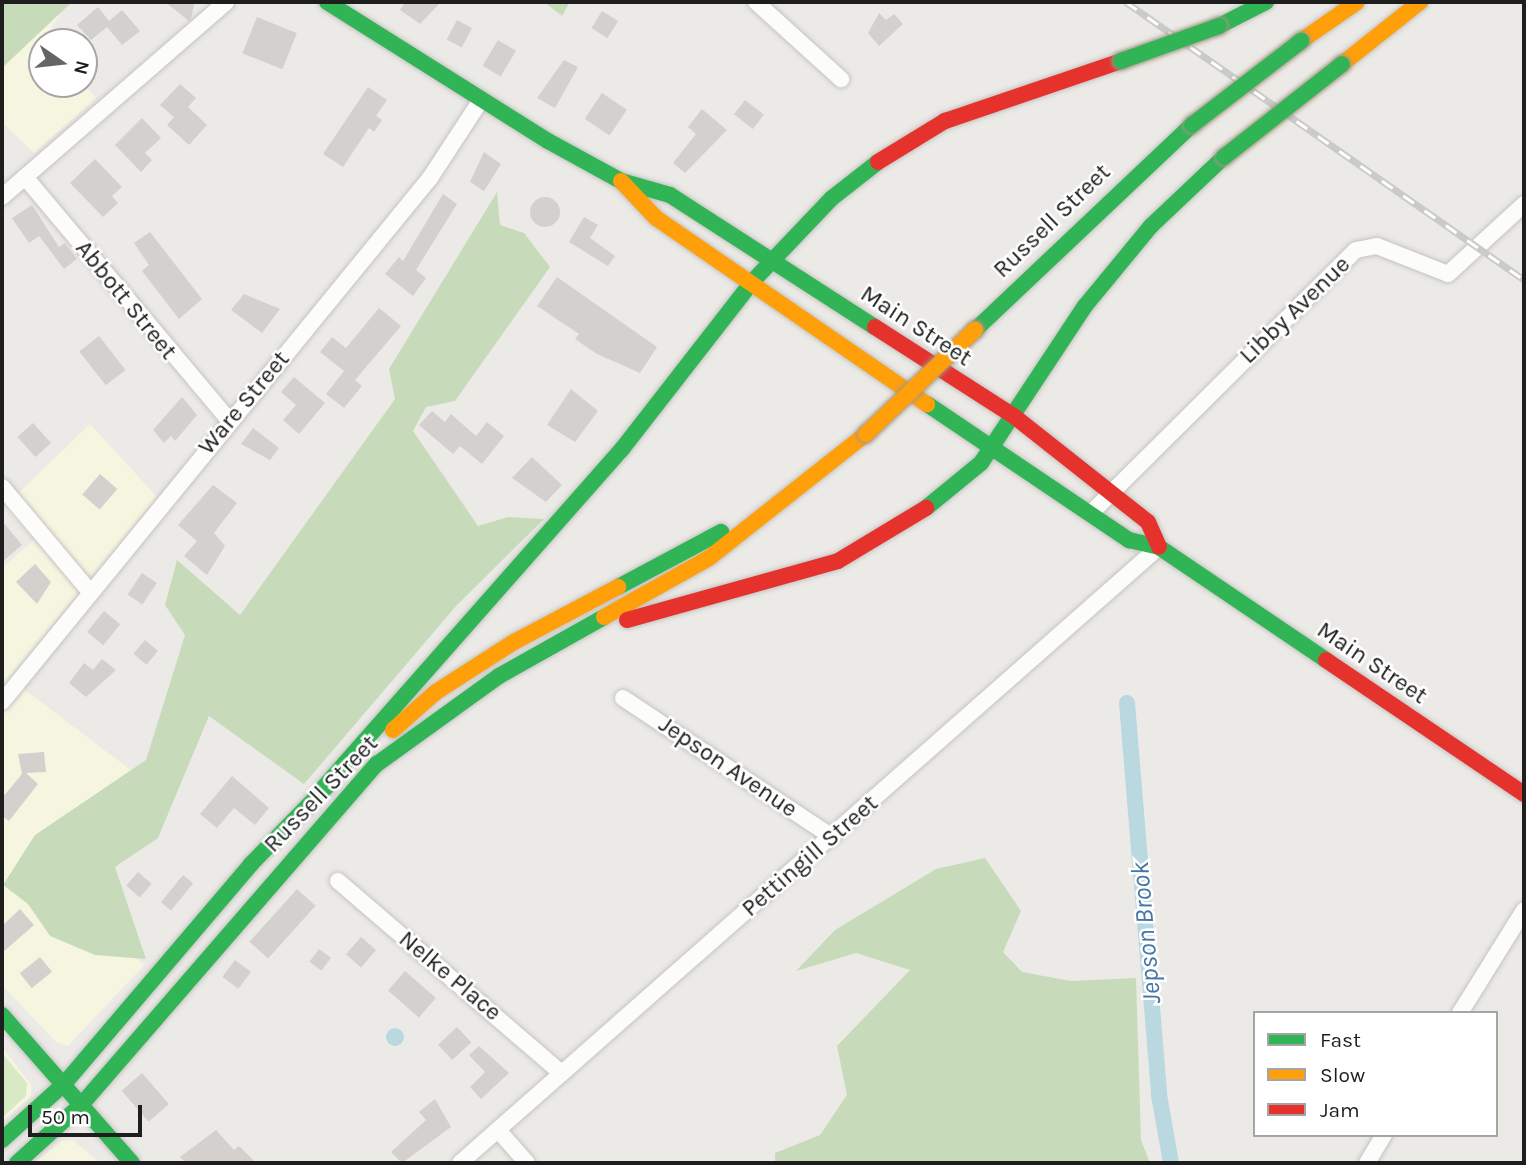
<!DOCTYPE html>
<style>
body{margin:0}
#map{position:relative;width:1526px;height:1165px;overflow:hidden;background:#eceae6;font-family:Karla,sans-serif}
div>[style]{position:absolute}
.education>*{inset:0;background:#f6f6e0}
.grass>*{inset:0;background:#d8eac4}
.forest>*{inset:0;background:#c7dbbb}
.water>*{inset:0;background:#b9d8e0}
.round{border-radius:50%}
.canal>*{height:16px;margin:-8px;padding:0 8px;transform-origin:8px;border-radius:8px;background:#b9d8e0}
.building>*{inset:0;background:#d3d0cd;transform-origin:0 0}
.roads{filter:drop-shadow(0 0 2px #c5c4c2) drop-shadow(0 0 2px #c5c4c2)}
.street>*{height:16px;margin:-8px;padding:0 8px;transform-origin:8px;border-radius:8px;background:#fcfcfb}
.fast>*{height:16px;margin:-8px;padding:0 8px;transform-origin:8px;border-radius:8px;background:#30b455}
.slow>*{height:16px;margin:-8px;padding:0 8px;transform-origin:8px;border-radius:8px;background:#ff9f0a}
.jam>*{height:16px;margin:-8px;padding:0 8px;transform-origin:8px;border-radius:8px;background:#e5322d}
.rail>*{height:7px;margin-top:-3.5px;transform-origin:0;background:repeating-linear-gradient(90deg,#fff 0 13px,#cacac9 0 26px);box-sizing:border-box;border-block:2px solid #cacac9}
.bridges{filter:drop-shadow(0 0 2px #a29882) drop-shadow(0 0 2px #a29882)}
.fast-bridge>*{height:16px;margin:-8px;padding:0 8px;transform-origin:8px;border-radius:8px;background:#30b455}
.slow-bridge>*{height:16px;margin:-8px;padding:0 8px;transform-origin:8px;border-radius:8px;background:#ff9f0a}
span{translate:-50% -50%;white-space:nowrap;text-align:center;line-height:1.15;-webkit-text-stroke:5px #fff;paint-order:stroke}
.street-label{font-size:24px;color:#1e1e1e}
.water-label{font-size:26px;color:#4676a6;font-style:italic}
.frame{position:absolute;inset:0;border:4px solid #1e1e1e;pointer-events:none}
.legend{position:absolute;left:1253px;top:1011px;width:245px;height:126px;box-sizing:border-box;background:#fff;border:2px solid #a5a5a5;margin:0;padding:9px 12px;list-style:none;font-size:21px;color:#1e1e1e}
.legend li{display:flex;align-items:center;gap:14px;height:35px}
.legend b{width:35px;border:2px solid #a5a5a5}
.north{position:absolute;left:28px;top:28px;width:70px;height:70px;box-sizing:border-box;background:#fff;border:2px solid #a5a5a5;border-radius:50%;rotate:104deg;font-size:19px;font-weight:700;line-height:28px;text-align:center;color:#1e1e1e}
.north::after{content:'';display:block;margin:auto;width:24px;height:32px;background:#666564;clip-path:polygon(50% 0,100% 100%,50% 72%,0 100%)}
.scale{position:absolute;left:28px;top:1105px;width:114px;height:32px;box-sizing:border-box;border:4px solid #1e1e1e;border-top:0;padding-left:9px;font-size:21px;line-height:24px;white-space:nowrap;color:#1e1e1e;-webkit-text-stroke:5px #fff;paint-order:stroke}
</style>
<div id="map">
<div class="education">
<i style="clip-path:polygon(2px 2px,59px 16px,42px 42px,42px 84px,83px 84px,96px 98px,34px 153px,2px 122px)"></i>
<i style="clip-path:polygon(90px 424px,157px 497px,9px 678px,136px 774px,46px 883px,144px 965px,68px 1046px,56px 1042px,2px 985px,2px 568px,34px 540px,4px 507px)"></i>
<i style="clip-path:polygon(2px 1047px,31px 1085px,31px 1096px,2px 1122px)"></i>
<i style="clip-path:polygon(72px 1140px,101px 1163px,34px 1163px,62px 1141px)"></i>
</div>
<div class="grass">
<i style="clip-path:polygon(2px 1053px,27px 1083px,26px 1096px,2px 1118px)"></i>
</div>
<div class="forest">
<i style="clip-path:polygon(2px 2px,72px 2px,2px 68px)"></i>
<i style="clip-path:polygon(544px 2px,570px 2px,562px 16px)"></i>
<i style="clip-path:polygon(497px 192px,500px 225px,524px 233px,550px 267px,455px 401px,426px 407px,413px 431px,478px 526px,508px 517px,544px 519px,457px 605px,304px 784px,209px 716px,158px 838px,115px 867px,146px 959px,95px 955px,50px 936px,28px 904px,3px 885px,35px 835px,146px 760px,185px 635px,165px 605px,177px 560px,240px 615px,395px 399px,389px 369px)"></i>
<i style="clip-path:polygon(985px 858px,1021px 911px,1003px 952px,1022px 972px,1071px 981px,1136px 978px,1141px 1140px,1150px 1163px,775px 1163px,775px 1153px,820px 1135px,847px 1095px,837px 1046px,910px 970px,856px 953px,796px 971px,835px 930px,936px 869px)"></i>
</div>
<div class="water">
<i class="round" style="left:386px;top:1028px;width:18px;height:18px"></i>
</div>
<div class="canal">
<i style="left:1127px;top:703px;width:393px;rotate:85.3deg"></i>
<i style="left:1159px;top:1095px;width:69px;rotate:80deg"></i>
</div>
<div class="building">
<i style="clip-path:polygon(165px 2px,195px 2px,191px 18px,189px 21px)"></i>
<i style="clip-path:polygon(405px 2px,441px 2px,420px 24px,400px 10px)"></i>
<i style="clip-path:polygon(98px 7px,109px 21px,122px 10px,140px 31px,122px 45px,107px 27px,91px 40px,77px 25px)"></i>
<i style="left:602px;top:11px;width:19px;height:20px;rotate:32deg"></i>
<i style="clip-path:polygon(879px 13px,886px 20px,894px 14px,903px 24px,879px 46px,868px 33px)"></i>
<i style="left:257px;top:17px;width:43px;height:39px;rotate:22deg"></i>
<i style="left:457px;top:20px;width:17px;height:22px;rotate:28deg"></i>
<i style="left:498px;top:40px;width:21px;height:30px;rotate:31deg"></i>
<i style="clip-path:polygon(564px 60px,578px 67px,555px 108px,537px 98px)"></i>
<i style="clip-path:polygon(180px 84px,196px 98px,188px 107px,207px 125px,189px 145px,167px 125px,174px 117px,160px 105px)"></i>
<i style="clip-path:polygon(368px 87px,387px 100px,376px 116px,382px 120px,374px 132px,369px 128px,343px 167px,323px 154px)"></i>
<i style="left:602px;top:93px;width:30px;height:31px;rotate:34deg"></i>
<i style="left:745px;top:100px;width:24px;height:18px;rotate:38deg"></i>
<i style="clip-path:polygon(702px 109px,727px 130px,685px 173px,673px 163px,696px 134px,688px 127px)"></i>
<i style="clip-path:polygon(142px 118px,161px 138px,145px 153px,152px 160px,141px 172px,115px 145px)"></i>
<i style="clip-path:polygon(484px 152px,501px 164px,484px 191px,470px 182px)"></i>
<i style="clip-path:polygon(95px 159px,122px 187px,112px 196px,118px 203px,103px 217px,70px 183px)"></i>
<i style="clip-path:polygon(443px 194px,457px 204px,416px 270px,426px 278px,413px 296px,385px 274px,399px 257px,403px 261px)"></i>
<i class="round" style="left:530px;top:197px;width:30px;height:30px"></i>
<i style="clip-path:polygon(32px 205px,59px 247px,65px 243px,77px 259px,64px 269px,39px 236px,29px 243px,12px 218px)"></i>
<i style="clip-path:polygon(584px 217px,598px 225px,590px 238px,615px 256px,608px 266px,569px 242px)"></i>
<i style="clip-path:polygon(150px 232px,202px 299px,179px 319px,142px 271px,149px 265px,134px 243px)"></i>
<i style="clip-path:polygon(557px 277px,657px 347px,640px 373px,597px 354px,575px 339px,579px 334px,537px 306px)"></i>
<i style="clip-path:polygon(244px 294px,280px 309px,262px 333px,231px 310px)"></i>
<i style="clip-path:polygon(379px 308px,401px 326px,355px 380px,362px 386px,344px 408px,326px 394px,344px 371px,320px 352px,332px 337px,346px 348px)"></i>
<i style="left:99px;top:336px;width:43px;height:25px;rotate:52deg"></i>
<i style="clip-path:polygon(294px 377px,325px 403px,299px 434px,283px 420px,296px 405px,281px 392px)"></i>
<i style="clip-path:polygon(571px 389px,598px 411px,575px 442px,547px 425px)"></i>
<i style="clip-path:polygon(182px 397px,197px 415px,175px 441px,171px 436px,164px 443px,153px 430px)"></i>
<i style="clip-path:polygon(432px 411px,445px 422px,451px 414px,476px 436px,487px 422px,504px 436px,482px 464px,460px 446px,453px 454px,419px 425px)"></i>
<i style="left:33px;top:423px;width:27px;height:21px;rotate:48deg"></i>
<i style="clip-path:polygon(253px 428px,279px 448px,270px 460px,241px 444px)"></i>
<i style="clip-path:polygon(532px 457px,562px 485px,546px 502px,512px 478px)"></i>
<i style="left:100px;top:474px;width:23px;height:27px;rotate:41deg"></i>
<i style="clip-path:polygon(213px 485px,237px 503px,214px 533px,225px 546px,207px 575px,184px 556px,197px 541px,178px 525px)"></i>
<i style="clip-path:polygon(2px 521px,22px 545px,2px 562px)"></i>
<i style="clip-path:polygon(35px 564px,51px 582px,37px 604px,16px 582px)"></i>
<i style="left:142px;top:573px;width:18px;height:26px;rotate:34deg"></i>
<i style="left:104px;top:611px;width:21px;height:27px;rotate:39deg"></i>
<i style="left:145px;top:640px;width:17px;height:18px;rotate:40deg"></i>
<i style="clip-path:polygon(102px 659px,116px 670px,86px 697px,69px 683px,84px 663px,93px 670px)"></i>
<i style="clip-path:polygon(44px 752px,46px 772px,26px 773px,38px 784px,9px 821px,2px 816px,2px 798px,22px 774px,18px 754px)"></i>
<i style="clip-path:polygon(232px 776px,269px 808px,255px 825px,234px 808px,217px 828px,200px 814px)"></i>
<i style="left:138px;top:872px;width:18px;height:18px;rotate:41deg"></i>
<i style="left:183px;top:875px;width:13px;height:35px;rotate:39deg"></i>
<i style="left:297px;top:889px;width:25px;height:71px;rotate:42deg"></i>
<i style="clip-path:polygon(20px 909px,34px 925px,2px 953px,2px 926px)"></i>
<i style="left:361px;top:937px;width:20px;height:23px;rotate:41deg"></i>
<i style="left:319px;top:949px;width:15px;height:16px;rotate:37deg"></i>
<i style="left:40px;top:957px;width:19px;height:26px;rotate:51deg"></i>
<i style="left:235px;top:960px;width:20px;height:21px;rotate:37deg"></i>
<i style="left:405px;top:971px;width:41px;height:26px;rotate:41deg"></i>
<i style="left:457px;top:1027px;width:21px;height:26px;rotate:47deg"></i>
<i style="clip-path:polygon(479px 1046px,509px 1073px,481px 1099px,470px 1087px,485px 1072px,469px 1055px)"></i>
<i style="left:142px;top:1073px;width:41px;height:27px;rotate:49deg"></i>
<i style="clip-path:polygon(435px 1099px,451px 1127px,402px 1163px,391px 1152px,426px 1120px,419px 1112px)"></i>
<i style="clip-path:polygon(216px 1130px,234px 1150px,239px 1146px,256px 1163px,186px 1163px,180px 1157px)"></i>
</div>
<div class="roads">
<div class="street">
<i style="left:756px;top:2px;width:115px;rotate:42.2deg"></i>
<i style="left:25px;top:177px;width:317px;rotate:50deg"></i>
<i style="left:2px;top:197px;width:297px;rotate:-41deg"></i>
<i style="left:2px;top:487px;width:137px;rotate:50deg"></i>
<i style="left:1091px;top:513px;width:373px;rotate:-44.8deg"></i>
<i style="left:1356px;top:250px;width:21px;rotate:-11deg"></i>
<i style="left:1377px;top:246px;width:76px;rotate:21.5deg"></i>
<i style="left:1448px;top:274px;width:103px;rotate:-42.6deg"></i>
<i style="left:623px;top:698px;width:251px;rotate:33.6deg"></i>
<i style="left:2px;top:702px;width:677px;rotate:-50.76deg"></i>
<i style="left:430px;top:178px;width:93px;rotate:-56.8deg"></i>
<i style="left:338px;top:881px;width:294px;rotate:40.7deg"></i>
<i style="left:1460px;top:1013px;width:121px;rotate:-58.1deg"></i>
<i style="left:498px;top:1130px;width:44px;rotate:48.7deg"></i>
<i style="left:460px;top:1163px;width:932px;rotate:-41.39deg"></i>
<i style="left:1367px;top:1163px;width:33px;rotate:-59deg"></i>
</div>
<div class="fast">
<i style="left:327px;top:2px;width:261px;rotate:32.2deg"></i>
<i style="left:548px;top:141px;width:83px;rotate:28.7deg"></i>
<i style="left:621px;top:181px;width:51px;rotate:15.9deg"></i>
<i style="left:670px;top:195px;width:244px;rotate:32.8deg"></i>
<i style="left:1219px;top:26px;width:53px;rotate:-27.1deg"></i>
<i style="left:975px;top:330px;width:299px;rotate:-43.4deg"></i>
<i style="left:927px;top:404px;width:244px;rotate:34deg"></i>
<i style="left:1129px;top:540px;width:31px;rotate:13deg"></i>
<i style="left:1159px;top:547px;width:202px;rotate:34.1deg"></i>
<i style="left:926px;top:508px;width:71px;rotate:-39.3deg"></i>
<i style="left:981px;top:463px;width:188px;rotate:-56.5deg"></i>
<i style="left:1085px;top:306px;width:104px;rotate:-50.5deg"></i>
<i style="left:1151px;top:226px;width:100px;rotate:-43.4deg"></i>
<i style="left:618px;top:587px;width:117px;rotate:-28.1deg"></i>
<i style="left:316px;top:796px;width:463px;rotate:-48.6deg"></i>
<i style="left:622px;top:449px;width:210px;rotate:-52.1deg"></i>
<i style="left:751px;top:283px;width:117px;rotate:-46.4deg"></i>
<i style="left:832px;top:198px;width:58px;rotate:-38deg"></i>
<i style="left:2px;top:1015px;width:197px;rotate:48.7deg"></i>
<i style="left:2px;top:1140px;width:84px;rotate:-42.1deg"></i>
<i style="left:64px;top:1084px;width:289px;rotate:-49.6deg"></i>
<i style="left:251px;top:864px;width:110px;rotate:-45.7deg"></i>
<i style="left:17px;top:1163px;width:88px;rotate:-42.2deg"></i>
<i style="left:82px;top:1104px;width:450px;rotate:-49.1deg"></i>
<i style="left:377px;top:764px;width:150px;rotate:-35.8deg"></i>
<i style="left:499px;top:676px;width:120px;rotate:-29.3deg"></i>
</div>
<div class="slow">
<i style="left:1301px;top:41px;width:68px;rotate:-34.9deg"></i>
<i style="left:1342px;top:64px;width:100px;rotate:-38.5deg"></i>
<i style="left:621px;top:181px;width:51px;rotate:46.6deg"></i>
<i style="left:656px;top:218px;width:329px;rotate:34.5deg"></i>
<i style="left:604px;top:617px;width:120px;rotate:-29.3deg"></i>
<i style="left:709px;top:558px;width:200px;rotate:-38.3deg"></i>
<i style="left:393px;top:730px;width:57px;rotate:-41.5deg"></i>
<i style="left:436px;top:692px;width:93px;rotate:-32.7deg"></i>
<i style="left:514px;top:642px;width:118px;rotate:-27.9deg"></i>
</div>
<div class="jam">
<i style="left:878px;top:162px;width:79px;rotate:-31.5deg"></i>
<i style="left:945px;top:121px;width:186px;rotate:-18.8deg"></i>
<i style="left:875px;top:327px;width:166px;rotate:32.7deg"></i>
<i style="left:1015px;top:417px;width:169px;rotate:38.3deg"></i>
<i style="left:1148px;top:522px;width:27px;rotate:66deg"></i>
<i style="left:627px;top:620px;width:219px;rotate:-15.6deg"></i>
<i style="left:838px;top:561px;width:103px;rotate:-31.1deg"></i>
<i style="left:1326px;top:660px;width:239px;rotate:34.1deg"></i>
</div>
</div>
<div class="rail">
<i style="left:1126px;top:2px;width:485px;rotate:34.9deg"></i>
</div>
<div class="bridges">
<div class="fast-bridge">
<i style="left:1121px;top:61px;width:104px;rotate:-19.7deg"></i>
<i style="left:1192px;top:125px;width:138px;rotate:-37.6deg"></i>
<i style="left:1224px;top:157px;width:150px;rotate:-38.2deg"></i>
</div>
<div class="slow-bridge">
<i style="left:866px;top:434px;width:151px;rotate:-43.7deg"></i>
</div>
</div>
<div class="street-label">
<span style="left:1052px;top:221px;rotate:-44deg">Russell Street</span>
<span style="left:126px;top:300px;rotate:51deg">Abbott Street</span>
<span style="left:1295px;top:310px;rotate:-44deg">Libby Avenue</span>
<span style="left:916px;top:326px;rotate:33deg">Main Street</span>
<span style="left:244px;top:403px;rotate:-50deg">Ware Street</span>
<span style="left:1372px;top:663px;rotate:34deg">Main Street</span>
<span style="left:728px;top:767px;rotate:34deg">Jepson Avenue</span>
<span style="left:321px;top:794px;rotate:-46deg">Russell Street</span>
<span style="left:810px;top:856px;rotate:-41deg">Pettingill Street</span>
<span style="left:450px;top:976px;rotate:40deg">Nelke Place</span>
</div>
<div class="water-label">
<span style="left:1146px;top:933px;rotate:-95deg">Jepson Brook</span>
</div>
<div class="frame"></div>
<ul class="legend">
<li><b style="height:9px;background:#30b455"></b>Fast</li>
<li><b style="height:9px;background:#ff9f0a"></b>Slow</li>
<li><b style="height:9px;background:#e5322d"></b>Jam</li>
</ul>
<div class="north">N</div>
<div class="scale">50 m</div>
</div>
